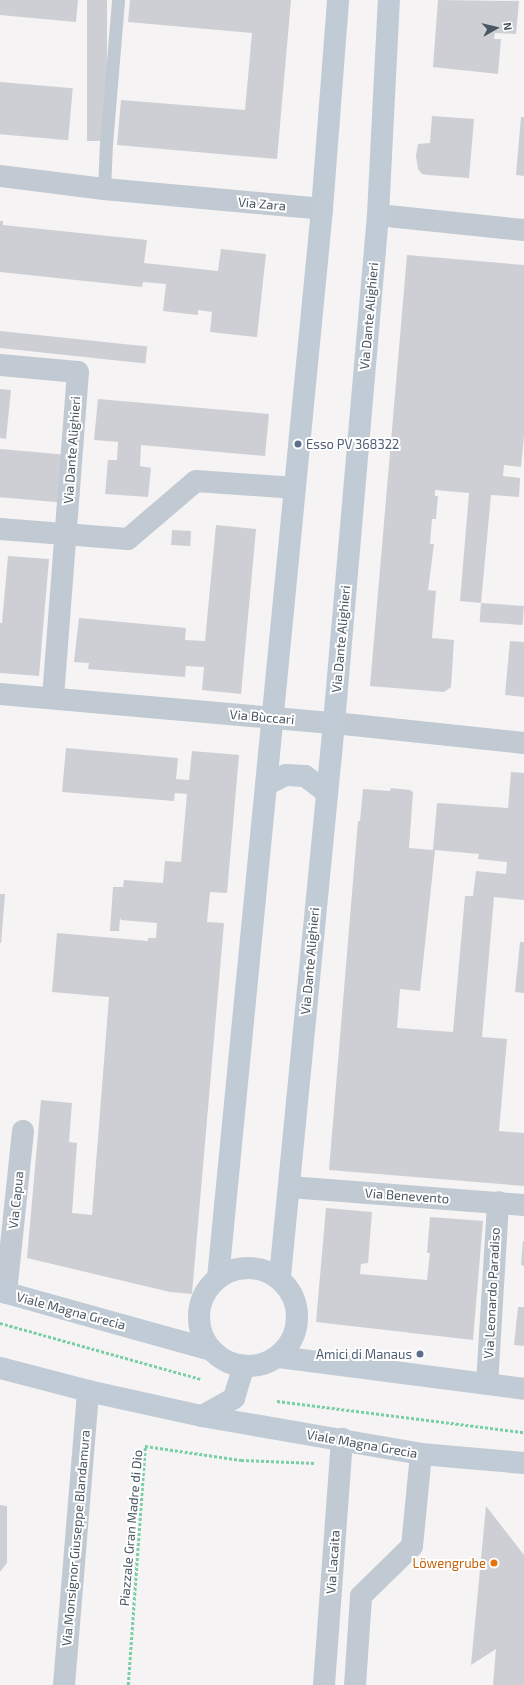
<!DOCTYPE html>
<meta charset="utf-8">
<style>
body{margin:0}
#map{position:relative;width:524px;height:1685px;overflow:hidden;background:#f5f3f3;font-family:"Exo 2",sans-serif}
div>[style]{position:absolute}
.building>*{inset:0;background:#cdcfd5;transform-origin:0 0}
.path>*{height:2.5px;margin-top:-1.25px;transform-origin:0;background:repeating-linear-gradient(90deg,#7ad0a6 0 3px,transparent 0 5px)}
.lane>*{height:13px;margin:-6.5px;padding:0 6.5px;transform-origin:6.5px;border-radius:6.5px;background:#c1cad2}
.street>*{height:22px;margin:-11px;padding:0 11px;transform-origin:11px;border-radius:11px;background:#c1cad2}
.secondary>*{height:22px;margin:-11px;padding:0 11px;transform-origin:11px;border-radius:11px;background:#c1cbd6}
.secondary>.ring{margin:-11px;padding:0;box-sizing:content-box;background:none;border:22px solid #c1cbd6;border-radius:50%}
.dots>*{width:11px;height:11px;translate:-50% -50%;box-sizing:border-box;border:2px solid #fff;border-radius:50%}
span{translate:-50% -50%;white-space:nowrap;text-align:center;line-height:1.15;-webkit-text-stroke:4px #fff;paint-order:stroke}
.street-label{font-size:13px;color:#4a5661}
.service-label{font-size:13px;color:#4e5e75}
.left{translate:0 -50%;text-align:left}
.right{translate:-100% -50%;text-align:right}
.food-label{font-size:13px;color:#c56008}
.north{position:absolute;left:476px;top:8px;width:40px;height:40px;-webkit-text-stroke:3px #fff;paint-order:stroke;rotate:82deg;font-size:11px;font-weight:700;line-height:16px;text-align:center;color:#4a5661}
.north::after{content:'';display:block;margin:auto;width:14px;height:18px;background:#4a5661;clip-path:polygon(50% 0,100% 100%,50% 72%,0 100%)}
</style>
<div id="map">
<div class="building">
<i style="clip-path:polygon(0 0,78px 0,76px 22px,0 15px)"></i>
<i style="left:87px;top:0;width:20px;height:141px"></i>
<i style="clip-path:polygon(130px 0,291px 0,277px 159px,117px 145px,121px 100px,245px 110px,252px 33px,128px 22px)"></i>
<i style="clip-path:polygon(438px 0,519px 1px,516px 34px,495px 33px,494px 39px,501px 39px,498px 74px,433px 67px)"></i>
<i style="left:0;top:82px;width:73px;height:52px;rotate:5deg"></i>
<i style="clip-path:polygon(432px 116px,474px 119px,469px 178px,428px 175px,422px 174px,418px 169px,416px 156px,418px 144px,430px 143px)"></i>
<i style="clip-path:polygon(521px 117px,524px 117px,524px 176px,516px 175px)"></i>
<i style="clip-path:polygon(0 221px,3px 221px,3px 225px,147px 240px,144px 263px,218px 271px,221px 249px,266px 254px,257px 337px,210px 332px,212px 312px,198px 310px,198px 315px,163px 311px,166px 284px,143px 282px,142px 287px,0 272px)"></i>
<i style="clip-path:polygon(407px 255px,524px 265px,524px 436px,521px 467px,504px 465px,503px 476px,520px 478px,519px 497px,491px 495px,481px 603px,460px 601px,469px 493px,435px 490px,435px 496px,438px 496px,436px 519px,432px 519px,430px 544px,434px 544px,428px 590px,436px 591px,432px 638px,454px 640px,451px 687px,444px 692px,370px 686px)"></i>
<i style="left:0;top:331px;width:148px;height:17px;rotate:6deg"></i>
<i style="clip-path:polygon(0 389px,11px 390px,6px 439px,0 438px)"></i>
<i style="clip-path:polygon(98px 399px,269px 414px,265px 456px,141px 445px,140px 466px,151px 468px,148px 497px,105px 494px,108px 460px,117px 460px,118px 442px,94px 440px)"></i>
<i style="left:0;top:449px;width:63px;height:48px;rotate:5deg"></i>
<i style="clip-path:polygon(216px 525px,256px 529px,241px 694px,202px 690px,204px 667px,186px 666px,185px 677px,88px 669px,89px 663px,74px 662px,79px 618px,186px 628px,185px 640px,205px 641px)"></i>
<i style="left:172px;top:530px;width:19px;height:15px;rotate:3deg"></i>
<i style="clip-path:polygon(8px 556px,49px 559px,39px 676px,0 673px,0 623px,2px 623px)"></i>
<i style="left:481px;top:603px;width:43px;height:19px;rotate:4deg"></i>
<i style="clip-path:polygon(510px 641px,524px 642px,524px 697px,505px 695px)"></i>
<i style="clip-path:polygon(66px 748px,178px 758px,176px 779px,189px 780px,192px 751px,239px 755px,227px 893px,210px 892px,207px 922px,224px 923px,192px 1294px,170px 1292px,27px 1258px,41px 1100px,72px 1103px,69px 1142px,77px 1143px,72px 1213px,92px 1215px,109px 997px,52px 992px,57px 933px,148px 941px,148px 938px,156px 938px,157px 923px,121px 920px,120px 918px,119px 931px,110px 931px,113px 887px,123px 887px,124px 880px,163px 883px,165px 861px,181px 862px,187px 794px,175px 793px,174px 801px,62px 792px)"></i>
<i style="clip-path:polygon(evenodd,511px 772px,524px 773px,524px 900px,494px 897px,482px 1037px,507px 1039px,499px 1131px,524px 1133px,524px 1186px,329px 1170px,358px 821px,360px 821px,363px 789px,390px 791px,391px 788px,410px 790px,413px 792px,409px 848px,433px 850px,437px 803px,508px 808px,511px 772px,435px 850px,479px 854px,478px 859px,507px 862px,506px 874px,476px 871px,473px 896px,465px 896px,453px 1032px,397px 1028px,400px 989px,420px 991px,435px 850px)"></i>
<i style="clip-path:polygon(0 894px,5px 894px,1px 943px,0 943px)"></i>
<i style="clip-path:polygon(520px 942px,524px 942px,524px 993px,515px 992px)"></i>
<i style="clip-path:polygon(326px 1208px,372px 1212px,368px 1263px,361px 1264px,360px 1274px,427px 1280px,430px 1253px,427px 1253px,430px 1217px,483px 1221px,473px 1340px,316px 1322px)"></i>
<i style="clip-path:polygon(523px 1241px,524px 1241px,524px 1266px,521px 1265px)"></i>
<i style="clip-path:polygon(518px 1307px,524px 1307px,524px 1346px,514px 1345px)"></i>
<i style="clip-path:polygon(0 1505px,7px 1506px,7px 1563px,0 1572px)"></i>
<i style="clip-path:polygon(486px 1506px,524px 1555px,524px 1685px,493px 1685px,496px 1649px,471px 1665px)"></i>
</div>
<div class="path">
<i style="left:0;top:1323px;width:208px;rotate:15.6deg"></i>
<i style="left:277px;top:1401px;width:249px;rotate:7.2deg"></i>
<i style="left:128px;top:1685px;width:240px;rotate:-85.9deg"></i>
<i style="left:145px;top:1446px;width:97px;rotate:8.3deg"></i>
<i style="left:241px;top:1460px;width:74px;rotate:2.3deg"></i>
</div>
<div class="lane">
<i style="left:104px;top:189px;width:45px;rotate:-87.5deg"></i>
<i style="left:106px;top:144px;width:144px;rotate:-85.2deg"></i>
</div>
<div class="street">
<i style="left:0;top:176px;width:105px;rotate:7.1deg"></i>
<i style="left:104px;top:189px;width:219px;rotate:5.2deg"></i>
<i style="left:378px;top:215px;width:147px;rotate:5.9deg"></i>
<i style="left:0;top:365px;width:78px;rotate:5.1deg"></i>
<i style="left:78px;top:372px;width:327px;rotate:94.4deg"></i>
<i style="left:0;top:529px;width:128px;rotate:4.5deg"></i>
<i style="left:128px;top:539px;width:89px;rotate:-40.5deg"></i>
<i style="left:196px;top:481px;width:99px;rotate:4deg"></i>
<i style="left:0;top:694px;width:335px;rotate:5deg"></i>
<i style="left:334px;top:723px;width:191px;rotate:6deg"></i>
<i style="left:290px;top:1187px;width:235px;rotate:4.4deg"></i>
<i style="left:6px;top:1293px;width:163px;rotate:-84deg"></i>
<i style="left:487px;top:1384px;width:182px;rotate:-86.5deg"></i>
<i style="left:64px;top:1685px;width:295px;rotate:-85.3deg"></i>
<i style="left:324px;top:1685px;width:247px;rotate:-85.8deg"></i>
<i style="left:355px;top:1685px;width:89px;rotate:-86.1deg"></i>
<i style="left:361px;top:1596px;width:71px;rotate:-44.4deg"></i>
<i style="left:412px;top:1546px;width:92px;rotate:-84.4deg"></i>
</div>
<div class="secondary">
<i style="left:266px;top:785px;width:22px;rotate:-27deg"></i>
<i style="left:286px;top:775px;width:19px;rotate:3deg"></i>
<i style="left:305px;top:776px;width:26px;rotate:37deg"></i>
<i class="ring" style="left:199px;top:1268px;width:76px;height:76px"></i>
<i style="left:280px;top:1276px;width:556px;rotate:-84.42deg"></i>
<i style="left:334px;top:723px;width:510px;rotate:-85.05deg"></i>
<i style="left:378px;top:215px;width:215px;rotate:-87.1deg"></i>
<i style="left:218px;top:1278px;width:1074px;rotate:-84.44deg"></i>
<i style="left:322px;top:209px;width:210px;rotate:-85.6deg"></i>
<i style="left:0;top:1291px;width:219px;rotate:15.6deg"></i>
<i style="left:279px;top:1357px;width:247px;rotate:7.4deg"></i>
<i style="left:0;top:1368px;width:91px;rotate:14.6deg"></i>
<i style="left:88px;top:1391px;width:117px;rotate:12.4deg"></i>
<i style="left:202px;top:1416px;width:222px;rotate:9.8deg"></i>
<i style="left:421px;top:1454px;width:103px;rotate:5deg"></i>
<i style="left:202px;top:1416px;width:37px;rotate:-29deg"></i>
<i style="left:234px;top:1398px;width:34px;rotate:-73deg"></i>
</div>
<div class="dots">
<i style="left:298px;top:444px;background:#5c6f8a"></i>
<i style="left:420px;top:1354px;background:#5c6f8a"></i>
<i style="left:494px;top:1563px;background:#e8710a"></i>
</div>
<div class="street-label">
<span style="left:262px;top:204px;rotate:5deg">Via Zara</span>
<span style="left:369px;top:316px;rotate:-85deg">Via Dante Alighieri</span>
<span style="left:72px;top:450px;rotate:-86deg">Via Dante Alighieri</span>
<span style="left:341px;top:639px;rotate:-85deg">Via Dante Alighieri</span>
<span style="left:262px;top:717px;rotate:5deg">Via Bùccari</span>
<span style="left:310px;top:961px;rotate:-85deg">Via Dante Alighieri</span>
<span style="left:407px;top:1196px;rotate:4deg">Via Benevento</span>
<span style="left:16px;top:1200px;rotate:-84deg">Via Capua</span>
<span style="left:492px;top:1293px;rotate:-87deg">Via Leonardo Paradiso</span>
<span style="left:71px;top:1311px;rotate:15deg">Viale Magna Grecia</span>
<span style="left:362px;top:1444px;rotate:10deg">Viale Magna Grecia</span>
<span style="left:131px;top:1528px;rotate:-85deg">Piazzale Gran Madre di Dio</span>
<span style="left:76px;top:1538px;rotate:-85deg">Via Monsignor Giuseppe Blandamura</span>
<span style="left:333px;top:1562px;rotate:-86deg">Via Lacaita</span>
</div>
<div class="service-label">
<span class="left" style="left:306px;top:444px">Esso PV 368322</span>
<span class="right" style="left:412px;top:1354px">Amici di Manaus</span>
</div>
<div class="food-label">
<span class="right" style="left:486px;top:1563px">Löwengrube</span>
</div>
<div class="north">N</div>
</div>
